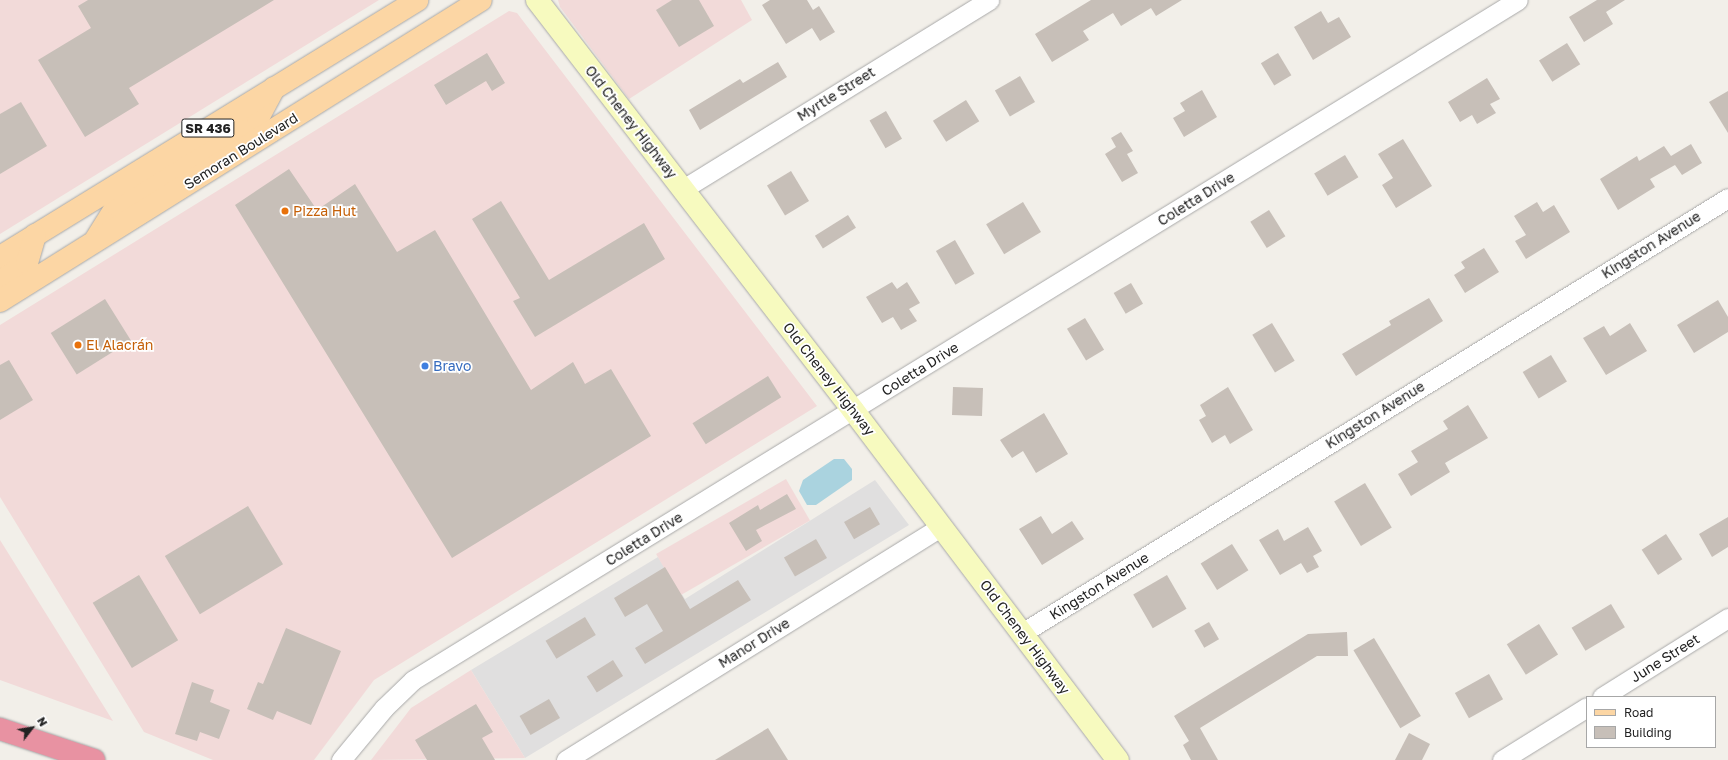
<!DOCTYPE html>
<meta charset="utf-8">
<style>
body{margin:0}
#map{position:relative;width:1728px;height:760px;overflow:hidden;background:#f2efe9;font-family:"Golos Text",sans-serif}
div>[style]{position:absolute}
.residential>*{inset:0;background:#e0dfdf}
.commercial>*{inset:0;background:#f2dad9;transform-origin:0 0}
.water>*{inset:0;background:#aad3df}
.building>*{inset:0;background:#c7bfb8;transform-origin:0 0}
.roads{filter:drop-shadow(0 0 1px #a9a9a9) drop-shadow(0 0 1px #a9a9a9)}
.street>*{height:19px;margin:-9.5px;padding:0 9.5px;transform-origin:9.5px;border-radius:9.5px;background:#fff}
.secondary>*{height:22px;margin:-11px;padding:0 11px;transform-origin:11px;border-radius:11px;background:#f7fabf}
.primary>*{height:22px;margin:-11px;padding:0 11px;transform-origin:11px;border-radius:11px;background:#fcd6a4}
.highway>*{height:22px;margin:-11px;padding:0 11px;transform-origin:11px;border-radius:11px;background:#e892a2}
.dots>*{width:11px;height:11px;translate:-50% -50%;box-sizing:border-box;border:2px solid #fff;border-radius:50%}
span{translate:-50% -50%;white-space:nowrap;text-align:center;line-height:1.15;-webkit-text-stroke:3.5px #fff;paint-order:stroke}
.shield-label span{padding:1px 3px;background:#fff;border:1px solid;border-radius:3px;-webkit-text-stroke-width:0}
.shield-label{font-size:13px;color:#222;font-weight:700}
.street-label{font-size:14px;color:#222}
.food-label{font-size:14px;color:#c56008}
.left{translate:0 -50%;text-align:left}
.shop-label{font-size:14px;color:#366cbe}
.legend{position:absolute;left:1586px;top:696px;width:130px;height:52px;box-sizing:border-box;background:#fff;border:1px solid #a7a7a7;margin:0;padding:5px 7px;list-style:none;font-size:12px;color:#222}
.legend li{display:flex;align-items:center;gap:8px;height:20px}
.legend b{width:20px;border:1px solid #a7a7a7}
.north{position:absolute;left:12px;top:708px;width:40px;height:40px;-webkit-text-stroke:3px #fff;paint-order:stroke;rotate:59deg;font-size:11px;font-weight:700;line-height:16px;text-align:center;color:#222}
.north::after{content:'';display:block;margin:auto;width:14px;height:18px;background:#222;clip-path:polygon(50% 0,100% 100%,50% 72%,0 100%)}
</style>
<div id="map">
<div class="residential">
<i style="clip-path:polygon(875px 480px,909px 525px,525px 758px,471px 670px,658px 557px,685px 599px)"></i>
</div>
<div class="commercial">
<i style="clip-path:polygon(0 0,379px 0,0 234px)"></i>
<i style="clip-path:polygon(558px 0,741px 0,752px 20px,629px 99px,560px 7px)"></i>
<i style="clip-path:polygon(509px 11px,517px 13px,817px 406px,374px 680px,314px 760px,213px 760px,144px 732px,0 497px,0 325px)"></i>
<i style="left:786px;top:479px;width:48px;height:150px;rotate:60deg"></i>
<i style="clip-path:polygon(0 540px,113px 721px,0 680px)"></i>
<i style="clip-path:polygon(471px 670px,525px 758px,371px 760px,411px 708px)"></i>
</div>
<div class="water">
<i style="clip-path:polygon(834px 459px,844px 459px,852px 469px,852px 480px,816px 505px,807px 505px,799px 491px,803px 480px)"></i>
</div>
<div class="building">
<i style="clip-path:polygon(88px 0,274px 0,129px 88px,139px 104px,85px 137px,38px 60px,91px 28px,78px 6px)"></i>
<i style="clip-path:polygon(672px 0,699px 0,714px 26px,679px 47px,656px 10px)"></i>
<i style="clip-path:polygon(770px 0,807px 0,813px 10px,819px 6px,835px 32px,820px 41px,812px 28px,786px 44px,762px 5px)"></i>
<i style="clip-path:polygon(1091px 0,1182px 0,1156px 16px,1151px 8px,1121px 26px,1113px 13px,1083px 31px,1089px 40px,1052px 62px,1035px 34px)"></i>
<i style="clip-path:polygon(1597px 0,1625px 0,1606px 12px,1613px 24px,1584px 42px,1569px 17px)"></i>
<i style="clip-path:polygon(1321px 11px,1328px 23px,1339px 17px,1351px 37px,1313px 60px,1294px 27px)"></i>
<i style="left:1567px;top:43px;width:25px;height:33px;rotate:58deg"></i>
<i style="clip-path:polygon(487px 53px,505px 83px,492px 91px,486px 81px,446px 105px,434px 85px)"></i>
<i style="left:1278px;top:53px;width:26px;height:20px;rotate:59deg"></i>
<i style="clip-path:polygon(778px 62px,787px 77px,700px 130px,689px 110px,740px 79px,743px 83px)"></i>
<i style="left:1020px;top:76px;width:30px;height:29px;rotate:60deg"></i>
<i style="clip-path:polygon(1487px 78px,1500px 99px,1490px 104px,1496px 113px,1477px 124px,1472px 115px,1460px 122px,1448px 102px)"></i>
<i style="clip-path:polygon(1202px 90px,1217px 117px,1184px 137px,1173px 118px,1185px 111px,1180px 103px)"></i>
<i style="clip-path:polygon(1728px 91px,1728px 133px,1709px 102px)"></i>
<i style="left:966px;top:100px;width:25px;height:39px;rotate:58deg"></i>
<i style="clip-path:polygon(21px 102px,47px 146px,0 174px,0 114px)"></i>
<i style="left:886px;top:111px;width:32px;height:19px;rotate:60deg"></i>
<i style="clip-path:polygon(1121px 132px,1133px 151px,1127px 154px,1138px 173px,1122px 182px,1105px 154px,1116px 147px,1111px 138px)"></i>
<i style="clip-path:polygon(1403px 139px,1432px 186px,1396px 208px,1382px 185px,1393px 178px,1378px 154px)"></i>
<i style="clip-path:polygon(1691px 144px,1702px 163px,1682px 175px,1675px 165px,1650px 179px,1655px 187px,1618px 210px,1600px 179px,1637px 156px,1639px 161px,1664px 146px,1671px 156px)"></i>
<i style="left:1345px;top:155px;width:26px;height:36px;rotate:59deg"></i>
<i style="clip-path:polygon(289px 169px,317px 210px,355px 184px,397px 252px,435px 230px,531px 390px,573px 362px,585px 384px,611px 369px,651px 436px,452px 558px,235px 205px)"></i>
<i style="left:791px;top:171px;width:35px;height:28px;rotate:59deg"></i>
<i style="clip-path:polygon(501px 201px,549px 280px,644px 223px,665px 259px,535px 337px,513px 301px,520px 298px,472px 219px)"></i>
<i style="left:1023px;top:202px;width:35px;height:43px;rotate:59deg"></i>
<i style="clip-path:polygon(1537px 202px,1543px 212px,1554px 205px,1570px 232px,1526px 259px,1515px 241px,1526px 235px,1514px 216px)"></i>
<i style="left:1269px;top:210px;width:31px;height:22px;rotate:58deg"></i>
<i style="left:848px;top:215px;width:15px;height:39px;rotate:58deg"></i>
<i style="left:955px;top:240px;width:39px;height:22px;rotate:60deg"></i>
<i style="clip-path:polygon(1484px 248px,1499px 272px,1465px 293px,1454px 275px,1465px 268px,1461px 262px)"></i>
<i style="clip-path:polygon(892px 282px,897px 289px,907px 282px,920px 303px,909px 309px,917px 321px,901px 330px,893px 317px,882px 323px,866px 297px)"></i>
<i style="left:1131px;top:283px;width:24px;height:20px;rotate:60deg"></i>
<i style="clip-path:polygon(1429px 298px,1443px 321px,1356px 376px,1342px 354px,1391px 325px,1389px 321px)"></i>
<i style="left:105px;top:299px;width:49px;height:64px;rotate:58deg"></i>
<i style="clip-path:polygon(1718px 300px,1728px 317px,1728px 332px,1694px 353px,1677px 325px)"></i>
<i style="left:1085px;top:318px;width:37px;height:21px;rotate:59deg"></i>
<i style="left:1272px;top:323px;width:44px;height:23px;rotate:59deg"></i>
<i style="clip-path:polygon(1630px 323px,1647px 351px,1606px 375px,1583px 338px,1604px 326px,1610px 336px)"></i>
<i style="left:1551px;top:355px;width:31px;height:33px;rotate:59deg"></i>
<i style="clip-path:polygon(9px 360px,33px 400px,0 420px,0 365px)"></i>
<i style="left:768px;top:376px;width:25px;height:89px;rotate:58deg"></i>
<i style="left:953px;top:387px;width:30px;height:28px;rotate:2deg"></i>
<i style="clip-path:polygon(1228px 387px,1253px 430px,1230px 444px,1225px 435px,1212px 443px,1199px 420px,1206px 416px,1200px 405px)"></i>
<i style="clip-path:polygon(1468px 405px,1488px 438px,1445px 463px,1450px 472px,1411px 496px,1398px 474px,1418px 462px,1411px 451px,1448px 429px,1443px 421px)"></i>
<i style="clip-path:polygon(1044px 413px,1068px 454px,1036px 473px,1023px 451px,1012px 458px,1000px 440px)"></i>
<i style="left:1365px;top:483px;width:52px;height:36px;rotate:59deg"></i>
<i style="clip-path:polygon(787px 494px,796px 509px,756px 530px,762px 541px,746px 551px,729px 523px,758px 505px,760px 510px)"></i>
<i style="left:248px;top:506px;width:68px;height:97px;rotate:59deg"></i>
<i style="left:870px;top:507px;width:20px;height:30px;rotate:60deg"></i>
<i style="clip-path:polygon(1041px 516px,1052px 534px,1072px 521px,1084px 539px,1042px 565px,1019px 529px)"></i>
<i style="clip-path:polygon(1728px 517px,1728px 547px,1712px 557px,1699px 534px)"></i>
<i style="clip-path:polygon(1308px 527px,1322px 551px,1313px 556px,1319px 567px,1307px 573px,1301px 563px,1280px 575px,1259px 540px,1278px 529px,1284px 541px)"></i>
<i style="left:1666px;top:534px;width:30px;height:29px;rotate:57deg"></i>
<i style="left:816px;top:539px;width:22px;height:37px;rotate:60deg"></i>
<i style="left:1232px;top:544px;width:31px;height:37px;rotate:58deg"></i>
<i style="clip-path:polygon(665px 567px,690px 609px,738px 580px,751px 600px,645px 664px,635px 648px,663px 631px,647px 604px,625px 617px,614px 598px)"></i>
<i style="left:139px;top:575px;width:76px;height:54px;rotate:59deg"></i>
<i style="left:1167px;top:575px;width:39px;height:39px;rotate:60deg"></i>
<i style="left:1611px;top:604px;width:27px;height:46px;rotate:59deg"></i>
<i style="left:585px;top:617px;width:21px;height:46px;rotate:59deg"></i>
<i style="left:1209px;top:622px;width:20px;height:17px;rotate:60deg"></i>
<i style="left:1539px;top:624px;width:36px;height:38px;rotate:58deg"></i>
<i style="clip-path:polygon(286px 628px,341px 651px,311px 725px,277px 711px,273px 720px,247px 709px,258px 682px,263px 684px)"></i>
<i style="clip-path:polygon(1347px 632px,1348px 656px,1317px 656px,1200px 728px,1218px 760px,1191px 760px,1183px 745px,1189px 741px,1174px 716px,1308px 634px)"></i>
<i style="left:1374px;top:638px;width:91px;height:24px;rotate:59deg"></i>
<i style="left:613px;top:660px;width:19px;height:31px;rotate:58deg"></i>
<i style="left:1489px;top:674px;width:29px;height:39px;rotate:61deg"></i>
<i style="clip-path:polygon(192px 682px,214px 690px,210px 702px,230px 710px,219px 739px,200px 732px,197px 741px,175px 734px)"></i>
<i style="left:549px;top:699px;width:22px;height:34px;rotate:60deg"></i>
<i style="clip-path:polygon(476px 704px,493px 732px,482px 738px,495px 760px,427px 760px,415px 740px)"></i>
<i style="clip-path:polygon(768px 728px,788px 760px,715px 760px)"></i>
<i style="clip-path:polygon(1409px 733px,1430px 744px,1422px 760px,1395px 760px)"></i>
</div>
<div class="roads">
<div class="street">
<i style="left:683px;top:189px;width:360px;rotate:-31.7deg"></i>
<i style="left:1022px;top:633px;width:829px;rotate:-31.64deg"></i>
<i style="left:1602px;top:697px;width:149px;rotate:-32.1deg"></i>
<i style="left:341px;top:760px;width:67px;rotate:-50.4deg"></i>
<i style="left:384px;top:708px;width:40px;rotate:-44deg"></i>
<i style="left:413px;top:680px;width:1297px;rotate:-31.61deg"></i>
<i style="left:566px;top:760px;width:441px;rotate:-31.9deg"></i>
<i style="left:1502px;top:760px;width:100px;rotate:-31.9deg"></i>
</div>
<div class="secondary">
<i style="left:537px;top:0;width:518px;rotate:52.38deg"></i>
<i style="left:853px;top:410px;width:439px;rotate:52.9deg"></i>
</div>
<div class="primary">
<i style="left:96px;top:239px;width:40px;rotate:-58deg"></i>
<i style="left:117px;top:205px;width:166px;rotate:-31.7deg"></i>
<i style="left:258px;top:118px;width:34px;rotate:-62deg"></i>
<i style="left:0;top:257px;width:490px;rotate:-31.6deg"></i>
<i style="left:0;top:287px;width:14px;rotate:-54deg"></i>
<i style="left:8px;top:276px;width:23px;rotate:-34deg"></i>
<i style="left:27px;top:263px;width:29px;rotate:-74deg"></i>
<i style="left:0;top:301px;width:567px;rotate:-32.04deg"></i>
</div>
<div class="highway">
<i style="left:0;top:729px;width:99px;rotate:18.3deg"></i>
</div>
</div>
<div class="dots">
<i style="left:285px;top:211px;background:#e8710a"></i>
<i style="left:78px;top:345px;background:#e8710a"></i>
<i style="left:425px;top:366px;background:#3f7fe0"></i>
</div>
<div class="shield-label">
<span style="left:208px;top:128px">SR 436</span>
</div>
<div class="street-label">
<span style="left:836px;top:94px;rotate:-32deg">Myrtle Street</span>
<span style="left:631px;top:122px;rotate:52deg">Old Cheney Highway</span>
<span style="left:241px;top:151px;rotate:-32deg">Semoran Boulevard</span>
<span style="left:1196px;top:199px;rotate:-32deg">Coletta Drive</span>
<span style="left:1651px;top:245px;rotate:-32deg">Kingston Avenue</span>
<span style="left:920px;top:369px;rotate:-32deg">Coletta Drive</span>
<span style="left:829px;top:379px;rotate:52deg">Old Cheney Highway</span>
<span style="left:1375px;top:415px;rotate:-32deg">Kingston Avenue</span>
<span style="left:644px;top:539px;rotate:-32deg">Coletta Drive</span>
<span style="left:1099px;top:586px;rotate:-32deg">Kingston Avenue</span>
<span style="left:1025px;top:637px;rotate:53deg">Old Cheney Highway</span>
<span style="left:754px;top:643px;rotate:-32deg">Manor Drive</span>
<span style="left:1665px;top:658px;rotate:-32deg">June Street</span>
</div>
<div class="food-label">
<span class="left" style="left:293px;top:211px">Pizza Hut</span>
<span class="left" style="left:86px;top:345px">El Alacrán</span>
</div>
<div class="shop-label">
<span class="left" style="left:433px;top:366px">Bravo</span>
</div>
<ul class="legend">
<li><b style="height:5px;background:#fcd6a4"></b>Road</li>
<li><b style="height:11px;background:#c7bfb8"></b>Building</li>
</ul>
<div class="north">N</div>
</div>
